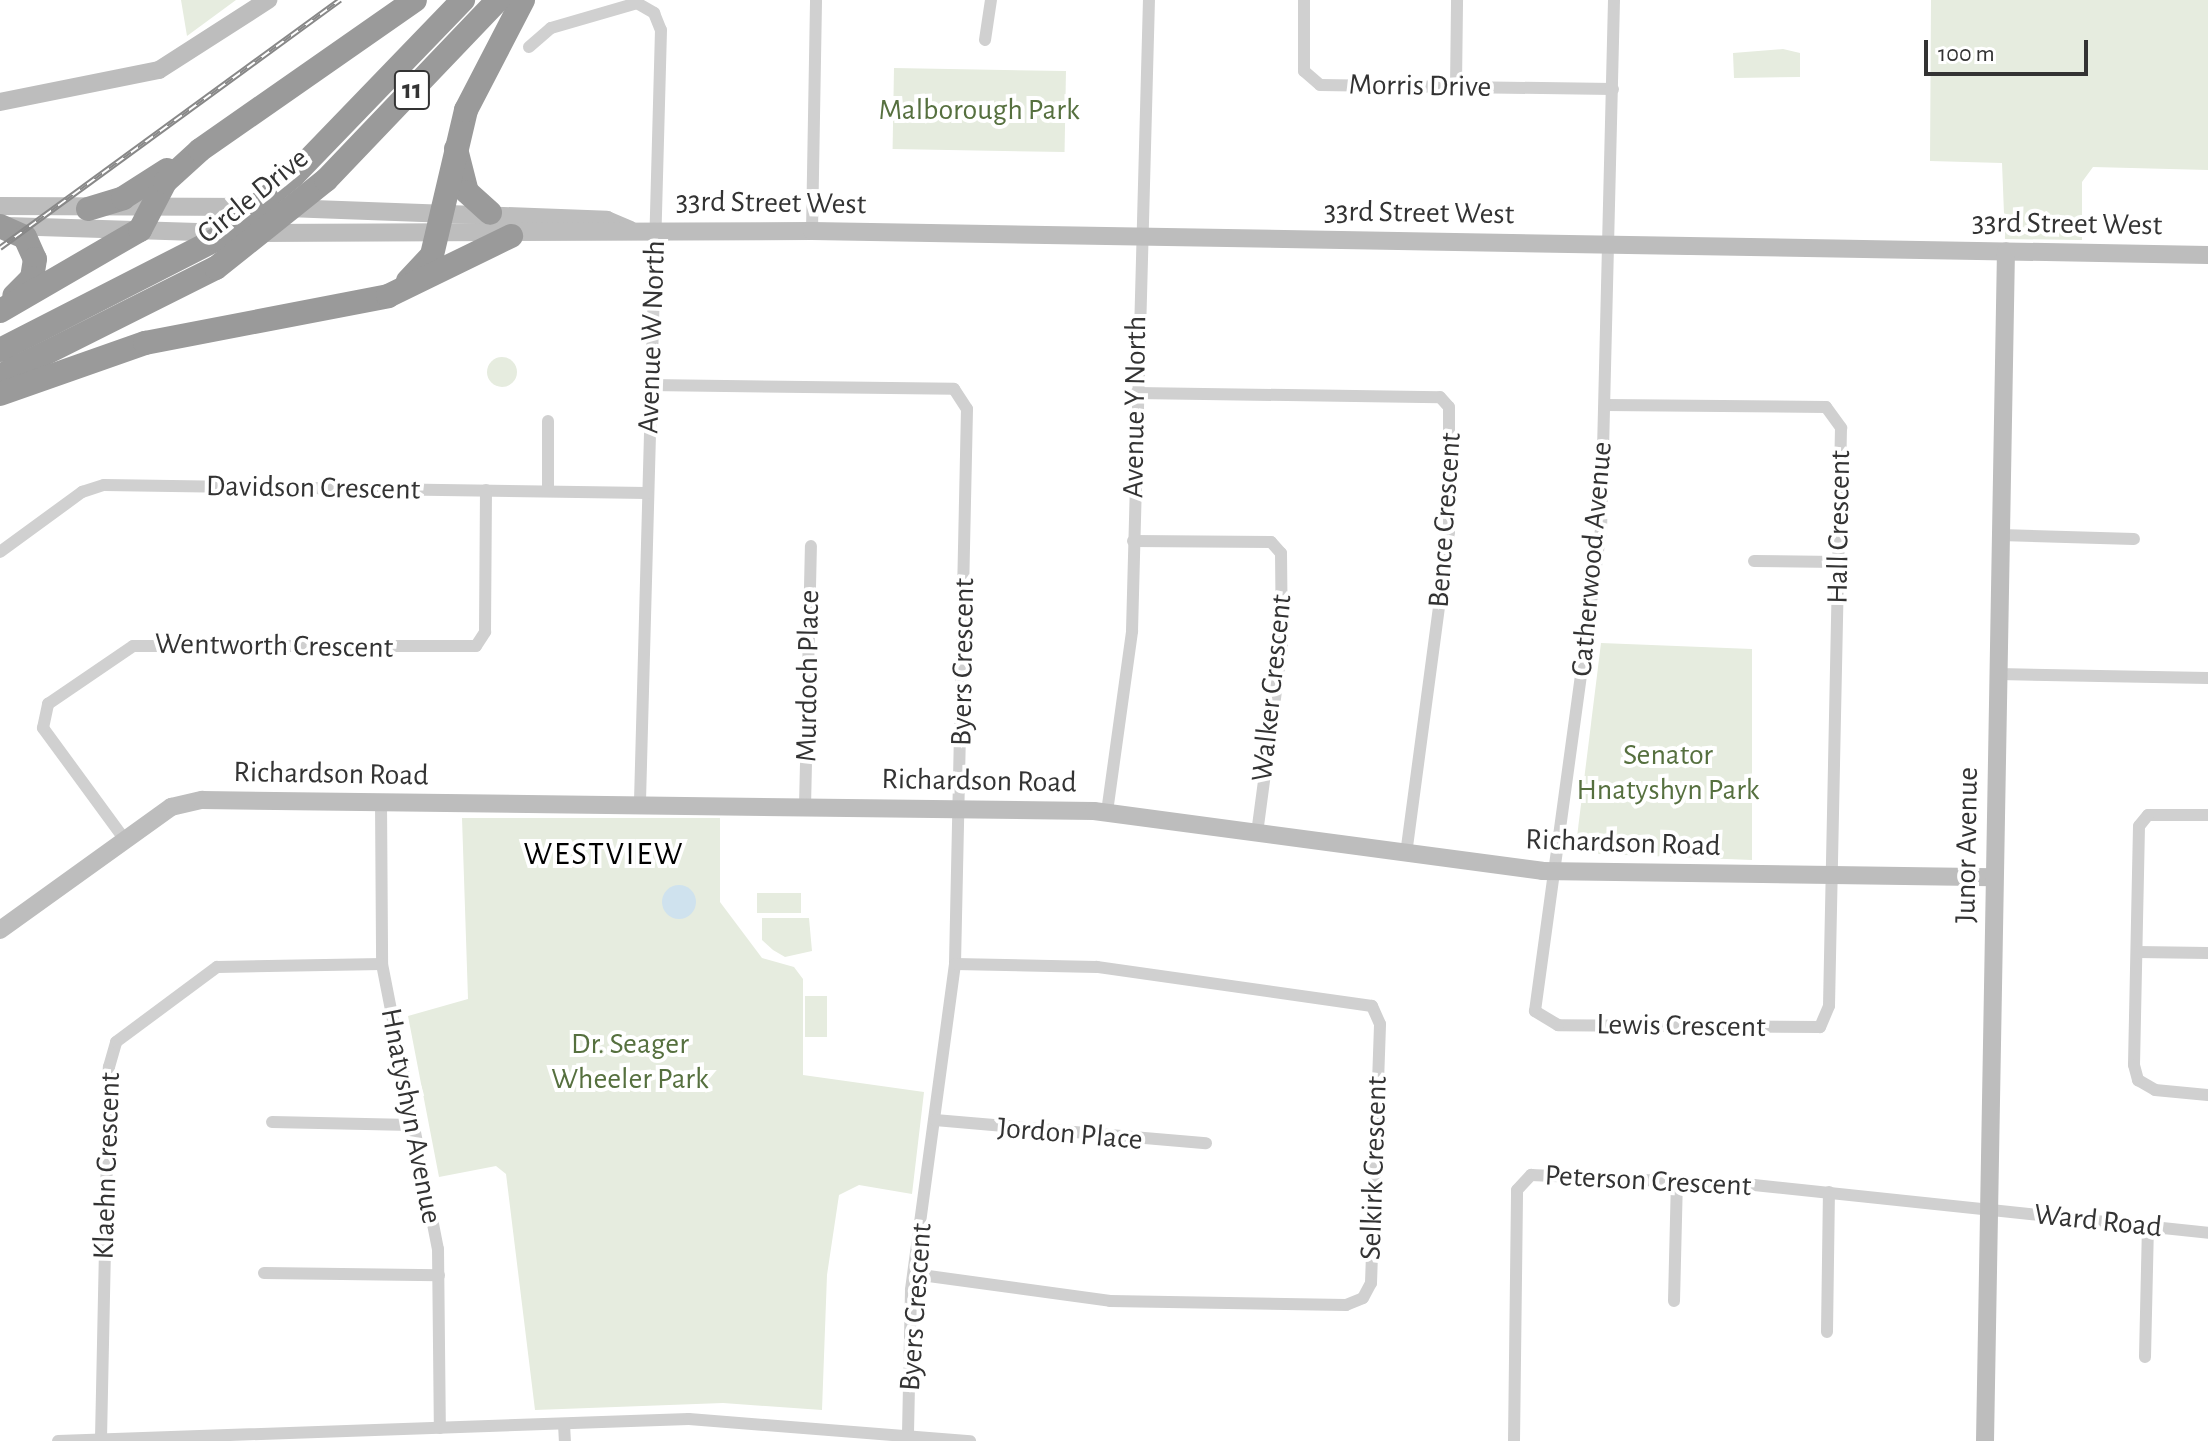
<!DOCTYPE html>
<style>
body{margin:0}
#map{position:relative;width:2208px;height:1441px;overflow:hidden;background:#fff;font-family:"Alegreya Sans",sans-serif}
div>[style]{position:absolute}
.green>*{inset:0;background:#e6ecdf;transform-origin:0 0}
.round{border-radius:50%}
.water>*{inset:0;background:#cfe2ee}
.street>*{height:12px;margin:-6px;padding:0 6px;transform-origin:6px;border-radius:6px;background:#d0d0d0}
.secondary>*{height:18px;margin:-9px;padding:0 9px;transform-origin:9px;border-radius:9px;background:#bdbdbd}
.highway>*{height:24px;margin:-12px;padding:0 12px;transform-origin:12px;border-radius:12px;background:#9a9a9a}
.rail>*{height:6px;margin-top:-3px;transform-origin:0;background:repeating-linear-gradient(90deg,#fff 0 9px,#888 0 18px);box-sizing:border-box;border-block:2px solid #888}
span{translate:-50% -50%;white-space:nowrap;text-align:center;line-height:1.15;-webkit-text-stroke:8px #fff;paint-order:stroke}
.shield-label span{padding:2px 6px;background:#fff;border:2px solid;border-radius:6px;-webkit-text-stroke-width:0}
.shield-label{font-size:28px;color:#333;font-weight:700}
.street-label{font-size:30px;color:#333}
.park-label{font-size:30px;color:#56703f}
.neighbourhood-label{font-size:32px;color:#000;letter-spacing:2px}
.scale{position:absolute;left:1924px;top:40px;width:164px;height:36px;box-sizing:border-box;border:4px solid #333;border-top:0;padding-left:10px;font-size:24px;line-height:28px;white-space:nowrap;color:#333;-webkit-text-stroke:6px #fff;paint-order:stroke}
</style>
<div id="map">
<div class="green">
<i style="clip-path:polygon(181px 0,236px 0,187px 36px)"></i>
<i style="clip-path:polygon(1931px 0,2208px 0,2208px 170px,2093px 167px,2082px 182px,2082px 240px,2005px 239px,2002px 163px,1930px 161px)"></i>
<i style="clip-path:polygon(1783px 49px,1800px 53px,1800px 77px,1734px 78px,1733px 53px)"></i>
<i style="left:894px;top:68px;width:172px;height:81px;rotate:1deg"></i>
<i class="round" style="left:487px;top:357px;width:30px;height:30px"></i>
<i style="clip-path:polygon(1601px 643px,1752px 649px,1752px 860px,1575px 853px)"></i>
<i style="clip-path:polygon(462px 818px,720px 818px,720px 902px,762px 958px,794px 967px,803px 979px,803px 1075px,924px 1092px,912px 1194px,859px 1185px,839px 1195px,827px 1275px,822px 1410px,723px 1403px,535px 1410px,506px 1174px,496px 1166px,439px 1177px,408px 1016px,468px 999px)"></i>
<i style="left:757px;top:893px;width:44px;height:20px"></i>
<i style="clip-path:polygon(762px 918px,809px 918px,812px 951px,785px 957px,773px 950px,762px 940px)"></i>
<i style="left:805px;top:996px;width:22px;height:41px"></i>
</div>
<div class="water">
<i class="round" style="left:662px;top:885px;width:34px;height:34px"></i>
</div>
<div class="street">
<i style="left:1304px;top:0;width:71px;rotate:90deg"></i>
<i style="left:1304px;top:71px;width:21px;rotate:41deg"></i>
<i style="left:1320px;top:85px;width:293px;rotate:0.8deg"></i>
<i style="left:985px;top:40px;width:40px;rotate:-81.5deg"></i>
<i style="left:529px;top:47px;width:29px;rotate:-41deg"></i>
<i style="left:551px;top:28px;width:90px;rotate:-16.2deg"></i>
<i style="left:637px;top:3px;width:20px;rotate:30deg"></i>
<i style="left:654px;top:13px;width:18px;rotate:68deg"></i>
<i style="left:661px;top:30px;width:773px;rotate:91.56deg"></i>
<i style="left:1456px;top:86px;width:86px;rotate:-89.3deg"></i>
<i style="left:812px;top:231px;width:231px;rotate:-89deg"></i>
<i style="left:648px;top:385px;width:306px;rotate:0.7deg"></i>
<i style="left:954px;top:389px;width:24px;rotate:57deg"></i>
<i style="left:967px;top:409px;width:555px;rotate:91.24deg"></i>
<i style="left:955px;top:964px;width:329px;rotate:97.7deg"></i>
<i style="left:911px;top:1290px;width:144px;rotate:91.2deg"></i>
<i style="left:1136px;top:393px;width:304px;rotate:0.8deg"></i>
<i style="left:1440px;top:397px;width:13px;rotate:48deg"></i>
<i style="left:1449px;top:407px;width:125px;rotate:90deg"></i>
<i style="left:1449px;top:532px;width:324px;rotate:97.6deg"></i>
<i style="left:1605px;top:405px;width:221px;rotate:0.5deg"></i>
<i style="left:1826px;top:407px;width:26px;rotate:54deg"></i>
<i style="left:1841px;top:428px;width:578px;rotate:91.19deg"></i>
<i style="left:1829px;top:1006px;width:23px;rotate:113deg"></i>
<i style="left:1820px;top:1027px;width:262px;rotate:-179.6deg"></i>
<i style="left:1558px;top:1025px;width:27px;rotate:-149deg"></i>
<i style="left:1535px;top:1011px;width:484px;rotate:-82.2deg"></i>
<i style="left:1601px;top:532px;width:532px;rotate:-88.6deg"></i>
<i style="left:548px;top:491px;width:70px;rotate:-90deg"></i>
<i style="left:2000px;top:535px;width:134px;rotate:1.7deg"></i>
<i style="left:1133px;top:541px;width:138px;rotate:0.4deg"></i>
<i style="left:1271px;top:542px;width:15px;rotate:48deg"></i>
<i style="left:1281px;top:553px;width:93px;rotate:89.4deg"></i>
<i style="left:1282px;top:646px;width:189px;rotate:97.6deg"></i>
<i style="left:0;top:552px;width:102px;rotate:-36.2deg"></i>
<i style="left:82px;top:492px;width:23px;rotate:-18deg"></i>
<i style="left:104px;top:485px;width:543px;rotate:0.84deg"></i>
<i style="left:1754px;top:561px;width:84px;rotate:0.7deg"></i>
<i style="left:1998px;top:674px;width:210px;rotate:1.1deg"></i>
<i style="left:381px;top:803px;width:161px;rotate:89.6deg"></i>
<i style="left:382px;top:964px;width:290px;rotate:78.9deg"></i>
<i style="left:438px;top:1249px;width:179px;rotate:89.4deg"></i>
<i style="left:805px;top:807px;width:261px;rotate:-88.7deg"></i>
<i style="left:1107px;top:812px;width:183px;rotate:-82.1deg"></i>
<i style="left:1132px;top:631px;width:631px;rotate:-88.46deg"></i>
<i style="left:2208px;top:815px;width:60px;rotate:180deg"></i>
<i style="left:2148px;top:815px;width:14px;rotate:129deg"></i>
<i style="left:2139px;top:826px;width:239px;rotate:91.2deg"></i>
<i style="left:2134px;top:1065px;width:16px;rotate:75deg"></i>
<i style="left:2138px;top:1080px;width:20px;rotate:30deg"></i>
<i style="left:2155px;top:1090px;width:53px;rotate:5.4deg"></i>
<i style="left:125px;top:840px;width:139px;rotate:-126.2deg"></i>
<i style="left:43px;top:728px;width:25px;rotate:-78deg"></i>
<i style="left:48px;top:704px;width:103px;rotate:-34.3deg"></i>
<i style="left:133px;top:646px;width:343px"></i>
<i style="left:476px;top:646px;width:17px;rotate:-57deg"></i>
<i style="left:485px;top:632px;width:142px;rotate:-89.6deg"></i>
<i style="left:2137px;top:952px;width:71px;rotate:0.8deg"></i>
<i style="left:935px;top:1120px;width:272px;rotate:4.9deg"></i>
<i style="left:272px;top:1122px;width:140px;rotate:1.2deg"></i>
<i style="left:264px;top:1273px;width:175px;rotate:0.7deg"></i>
<i style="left:914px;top:1274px;width:198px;rotate:7.8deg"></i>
<i style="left:1110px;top:1301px;width:236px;rotate:1deg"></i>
<i style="left:1346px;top:1305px;width:18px;rotate:-22deg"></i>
<i style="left:1363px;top:1298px;width:17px;rotate:-62deg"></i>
<i style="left:1371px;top:1283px;width:259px;rotate:-88deg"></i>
<i style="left:1380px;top:1024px;width:20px;rotate:-114deg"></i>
<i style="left:1372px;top:1006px;width:278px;rotate:-171.9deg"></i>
<i style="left:1097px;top:967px;width:142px;rotate:-178.8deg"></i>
<i style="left:1674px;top:1301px;width:121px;rotate:-88.6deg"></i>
<i style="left:1827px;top:1332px;width:140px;rotate:-89.2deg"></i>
<i style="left:2145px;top:1357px;width:131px;rotate:-88.7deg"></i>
<i style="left:564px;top:1424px;width:17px;rotate:87deg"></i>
<i style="left:101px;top:1439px;width:372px;rotate:-88.8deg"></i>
<i style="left:109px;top:1067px;width:26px;rotate:-74deg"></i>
<i style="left:116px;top:1042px;width:126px;rotate:-36.6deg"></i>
<i style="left:217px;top:967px;width:165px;rotate:-1deg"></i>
<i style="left:58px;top:1441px;width:631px;rotate:-2deg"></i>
<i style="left:689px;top:1419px;width:282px;rotate:4.5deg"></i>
<i style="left:1514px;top:1441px;width:251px;rotate:-89.3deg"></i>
<i style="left:1517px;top:1190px;width:21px;rotate:-47deg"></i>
<i style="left:1531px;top:1175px;width:223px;rotate:2.6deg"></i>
<i style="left:1754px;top:1185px;width:457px;rotate:6deg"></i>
</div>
<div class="secondary">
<i style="left:0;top:102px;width:162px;rotate:-11.4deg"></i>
<i style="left:159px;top:70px;width:130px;rotate:-32.7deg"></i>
<i style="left:0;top:206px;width:261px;rotate:0.2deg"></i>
<i style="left:287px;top:208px;width:320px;rotate:2.1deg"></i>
<i style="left:607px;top:220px;width:25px;rotate:23deg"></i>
<i style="left:7px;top:226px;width:222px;rotate:1.8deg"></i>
<i style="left:255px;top:233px;width:557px;rotate:-0.21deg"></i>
<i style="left:812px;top:231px;width:1396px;rotate:0.98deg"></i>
<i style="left:0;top:930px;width:211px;rotate:-35.7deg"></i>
<i style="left:171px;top:807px;width:32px;rotate:-13deg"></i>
<i style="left:202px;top:800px;width:892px;rotate:0.71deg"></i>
<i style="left:1094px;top:811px;width:452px;rotate:7.6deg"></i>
<i style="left:1542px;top:871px;width:452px;rotate:0.8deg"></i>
<i style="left:1985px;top:1441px;width:1190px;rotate:-88.99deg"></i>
</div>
<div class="highway">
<i style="left:456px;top:149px;width:44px;rotate:75.7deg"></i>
<i style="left:467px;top:192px;width:31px;rotate:42deg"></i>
<i style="left:88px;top:209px;width:37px;rotate:-17deg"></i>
<i style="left:123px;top:198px;width:52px;rotate:-32.5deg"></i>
<i style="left:0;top:226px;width:27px;rotate:24deg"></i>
<i style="left:25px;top:237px;width:24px;rotate:66deg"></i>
<i style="left:35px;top:259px;width:19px;rotate:99deg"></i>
<i style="left:32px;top:278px;width:25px;rotate:135deg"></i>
<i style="left:408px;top:281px;width:35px;rotate:-47deg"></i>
<i style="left:432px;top:255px;width:149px;rotate:-76.8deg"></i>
<i style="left:466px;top:110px;width:124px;rotate:-62.6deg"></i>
<i style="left:0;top:311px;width:162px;rotate:-30.1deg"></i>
<i style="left:140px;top:230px;width:54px;rotate:-62.5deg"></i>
<i style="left:165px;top:182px;width:47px;rotate:-42.4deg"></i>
<i style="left:200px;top:150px;width:262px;rotate:-34.9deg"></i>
<i style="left:0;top:350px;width:244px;rotate:-27.1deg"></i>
<i style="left:217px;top:239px;width:99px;rotate:-39.7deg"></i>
<i style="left:293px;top:176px;width:245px;rotate:-46deg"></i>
<i style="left:0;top:376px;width:241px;rotate:-26.6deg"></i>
<i style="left:216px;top:268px;width:141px;rotate:-38.7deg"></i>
<i style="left:326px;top:180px;width:249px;rotate:-46.3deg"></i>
<i style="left:0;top:394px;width:154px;rotate:-19.4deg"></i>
<i style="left:145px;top:343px;width:248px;rotate:-10.9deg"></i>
<i style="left:388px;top:296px;width:137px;rotate:-26deg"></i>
</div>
<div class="rail">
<i style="left:0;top:248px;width:421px;rotate:-36.1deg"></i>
</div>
<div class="shield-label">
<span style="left:412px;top:90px">11</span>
</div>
<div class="street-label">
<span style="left:1420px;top:86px;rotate:1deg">Morris Drive</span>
<span style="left:253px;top:196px;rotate:-39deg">Circle Drive</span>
<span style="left:771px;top:203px;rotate:1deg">33rd Street West</span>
<span style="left:1419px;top:213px;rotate:1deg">33rd Street West</span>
<span style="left:2067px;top:224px;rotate:1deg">33rd Street West</span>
<span style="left:652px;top:337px;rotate:-88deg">Avenue W North</span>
<span style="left:1135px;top:407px;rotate:-89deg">Avenue Y North</span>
<span style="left:313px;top:488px;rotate:1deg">Davidson Crescent</span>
<span style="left:1445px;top:520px;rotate:-86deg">Bence Crescent</span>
<span style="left:1839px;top:527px;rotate:-89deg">Hall Crescent</span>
<span style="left:1592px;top:559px;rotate:-85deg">Catherwood Avenue</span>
<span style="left:274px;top:646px;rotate:1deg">Wentworth Crescent</span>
<span style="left:963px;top:662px;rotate:-89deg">Byers Crescent</span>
<span style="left:808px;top:676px;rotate:-89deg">Murdoch Place</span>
<span style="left:1272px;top:688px;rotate:-84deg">Walker Crescent</span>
<span style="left:331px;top:774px;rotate:1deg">Richardson Road</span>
<span style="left:979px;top:781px;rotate:1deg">Richardson Road</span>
<span style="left:1623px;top:843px;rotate:2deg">Richardson Road</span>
<span style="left:1967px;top:845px;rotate:-89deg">Junor Avenue</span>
<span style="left:1681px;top:1026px;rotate:1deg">Lewis Crescent</span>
<span style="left:411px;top:1116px;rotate:79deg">Hnatyshyn Avenue</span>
<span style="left:1070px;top:1134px;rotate:5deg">Jordon Place</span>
<span style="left:107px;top:1166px;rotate:-88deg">Klaehn Crescent</span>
<span style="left:1374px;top:1168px;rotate:-88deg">Selkirk Crescent</span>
<span style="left:1648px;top:1181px;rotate:3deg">Peterson Crescent</span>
<span style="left:2098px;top:1221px;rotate:6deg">Ward Road</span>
<span style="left:916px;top:1307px;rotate:-86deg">Byers Crescent</span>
</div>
<div class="park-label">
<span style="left:979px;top:110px">Malborough Park</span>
<span style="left:1668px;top:772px">Senator<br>Hnatyshyn Park</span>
<span style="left:630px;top:1061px">Dr. Seager<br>Wheeler Park</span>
</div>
<div class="neighbourhood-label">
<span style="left:604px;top:854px">WESTVIEW</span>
</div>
<div class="scale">100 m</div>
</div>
